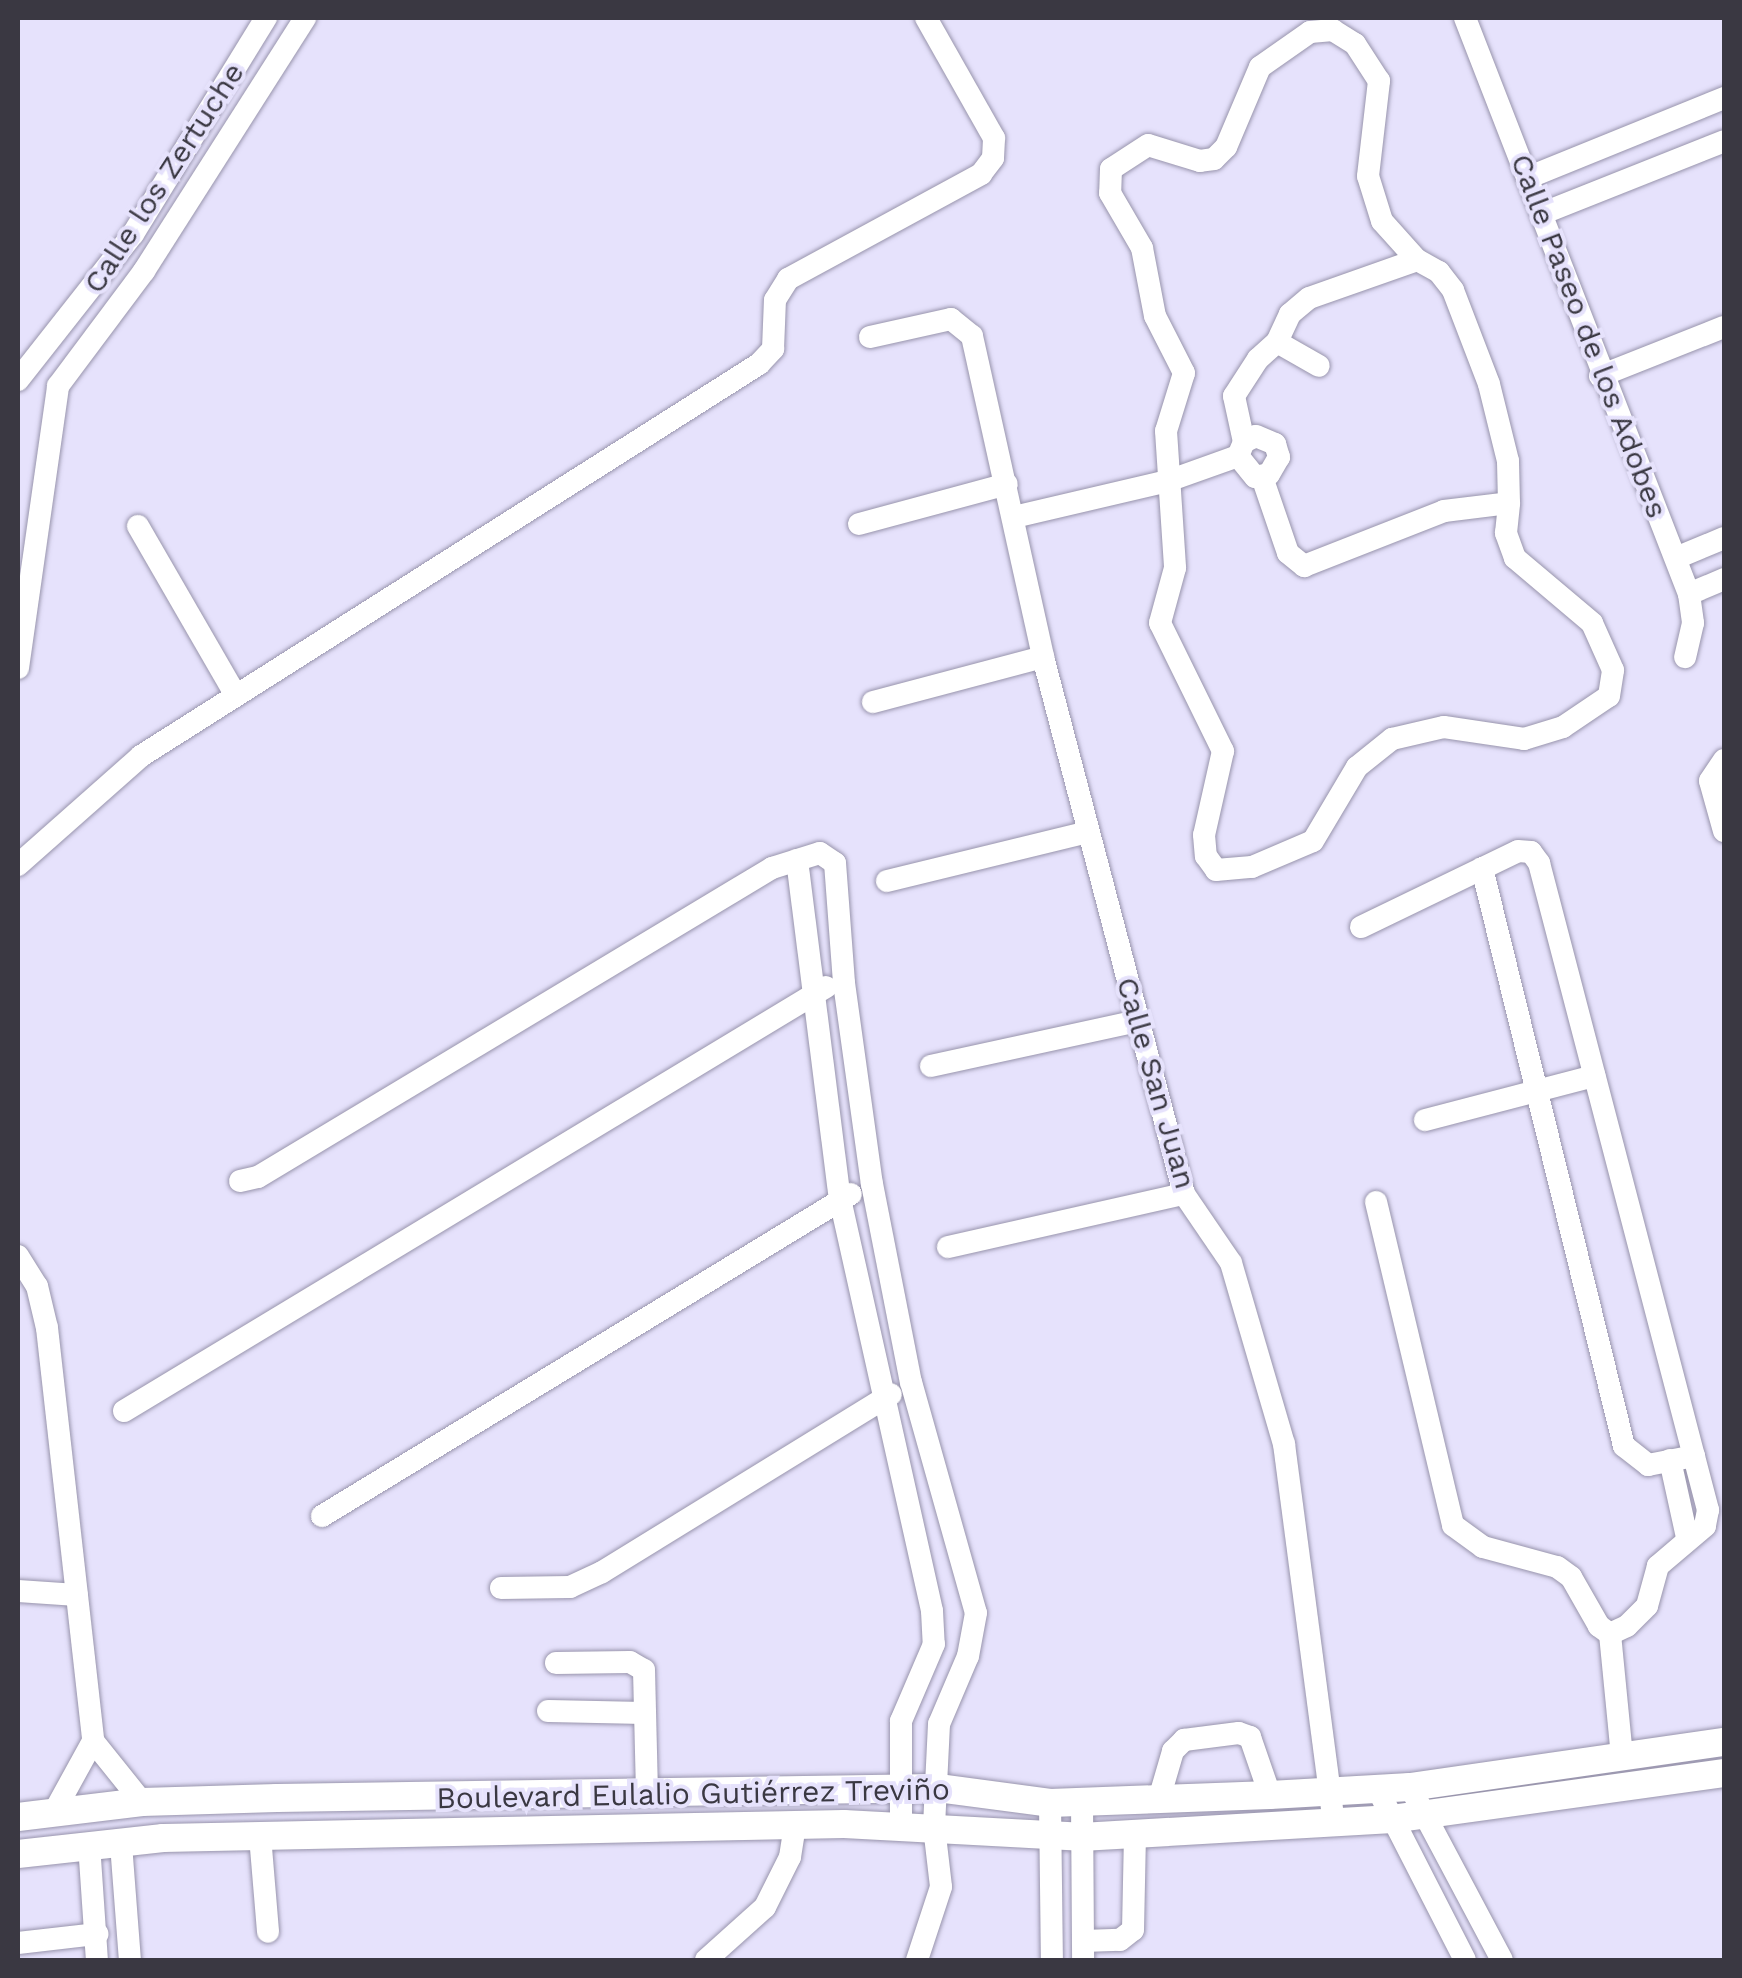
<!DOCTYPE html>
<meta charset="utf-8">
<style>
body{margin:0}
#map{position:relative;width:1742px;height:1978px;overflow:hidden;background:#e6e2fc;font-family:"Work Sans",sans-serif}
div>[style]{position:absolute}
.roads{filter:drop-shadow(0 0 2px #9894ac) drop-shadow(0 0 2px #9894ac)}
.minor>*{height:22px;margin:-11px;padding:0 11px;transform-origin:11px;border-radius:11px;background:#fff}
.major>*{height:28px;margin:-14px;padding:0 14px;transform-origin:14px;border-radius:14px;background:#fff}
span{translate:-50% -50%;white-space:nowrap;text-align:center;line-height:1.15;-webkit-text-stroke:8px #e6e2fc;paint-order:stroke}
.street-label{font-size:30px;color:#3a3842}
.frame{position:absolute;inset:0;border:20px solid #3a3842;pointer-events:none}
</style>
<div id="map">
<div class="roads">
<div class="minor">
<i style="left:1465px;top:18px;width:618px;rotate:68.75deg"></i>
<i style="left:1689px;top:594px;width:29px;rotate:82deg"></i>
<i style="left:1693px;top:623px;width:35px;rotate:103deg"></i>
<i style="left:1527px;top:178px;width:213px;rotate:-22.1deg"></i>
<i style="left:1541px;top:214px;width:197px;rotate:-21.7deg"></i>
<i style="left:1417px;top:260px;width:52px;rotate:-131.9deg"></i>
<i style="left:1382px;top:221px;width:47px;rotate:-107.3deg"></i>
<i style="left:1368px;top:176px;width:96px;rotate:-83.4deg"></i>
<i style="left:1379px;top:81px;width:44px;rotate:-123deg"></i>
<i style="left:1355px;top:44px;width:26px;rotate:-148deg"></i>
<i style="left:1333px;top:30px;width:23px;rotate:175deg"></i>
<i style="left:1310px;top:32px;width:61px;rotate:145deg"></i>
<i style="left:1260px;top:67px;width:87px;rotate:113deg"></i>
<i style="left:1226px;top:147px;width:17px;rotate:135deg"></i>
<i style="left:1214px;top:159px;width:14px;rotate:172deg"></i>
<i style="left:1200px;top:161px;width:54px;rotate:-162.9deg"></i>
<i style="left:1148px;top:145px;width:44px;rotate:147deg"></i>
<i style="left:1111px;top:169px;width:24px;rotate:92deg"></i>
<i style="left:1110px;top:193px;width:64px;rotate:59.8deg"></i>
<i style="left:1142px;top:248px;width:69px;rotate:79.2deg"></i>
<i style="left:1155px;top:316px;width:64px;rotate:63deg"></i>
<i style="left:1184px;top:373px;width:61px;rotate:107.2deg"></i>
<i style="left:1166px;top:431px;width:137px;rotate:86.2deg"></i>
<i style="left:1175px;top:568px;width:57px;rotate:105.3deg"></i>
<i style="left:1160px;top:623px;width:143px;rotate:63.8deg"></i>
<i style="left:1223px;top:751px;width:86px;rotate:102.7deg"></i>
<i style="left:1204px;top:835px;width:21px;rotate:85deg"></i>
<i style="left:1206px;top:856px;width:17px;rotate:54deg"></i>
<i style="left:1216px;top:870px;width:36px;rotate:-5deg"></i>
<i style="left:1252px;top:867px;width:66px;rotate:-23.1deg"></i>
<i style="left:1313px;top:841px;width:86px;rotate:-59.3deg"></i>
<i style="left:1357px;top:767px;width:45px;rotate:-38.7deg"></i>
<i style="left:1392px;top:739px;width:53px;rotate:-13deg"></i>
<i style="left:1444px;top:727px;width:81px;rotate:8.5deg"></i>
<i style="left:1524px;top:739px;width:41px;rotate:-17.1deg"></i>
<i style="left:1563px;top:727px;width:55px;rotate:-34deg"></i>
<i style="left:1609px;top:696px;width:26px;rotate:-81deg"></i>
<i style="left:1613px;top:670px;width:51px;rotate:-114.1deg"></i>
<i style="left:1592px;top:623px;width:101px;rotate:-139.8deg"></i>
<i style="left:1515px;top:558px;width:27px;rotate:-110deg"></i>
<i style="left:1506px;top:533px;width:30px;rotate:-84deg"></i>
<i style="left:870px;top:337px;width:83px;rotate:-12.5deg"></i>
<i style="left:951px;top:319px;width:27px;rotate:39deg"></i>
<i style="left:972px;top:336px;width:329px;rotate:77.5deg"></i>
<i style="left:1043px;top:657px;width:555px;rotate:75.29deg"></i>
<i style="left:1184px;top:1194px;width:83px;rotate:55.7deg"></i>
<i style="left:1231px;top:1263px;width:189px;rotate:73.7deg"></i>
<i style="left:1284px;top:1444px;width:382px;rotate:82.5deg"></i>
<i style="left:1600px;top:376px;width:133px;rotate:-21.6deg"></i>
<i style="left:18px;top:380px;width:186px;rotate:-51.8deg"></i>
<i style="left:133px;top:234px;width:254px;rotate:-58.4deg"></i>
<i style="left:1244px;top:442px;width:47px;rotate:-102.3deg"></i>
<i style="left:1234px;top:396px;width:44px;rotate:-57deg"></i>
<i style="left:1258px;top:359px;width:25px;rotate:-42deg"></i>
<i style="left:1277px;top:342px;width:48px;rotate:29.7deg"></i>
<i style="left:1262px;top:477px;width:80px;rotate:71.1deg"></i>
<i style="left:1288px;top:553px;width:21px;rotate:39deg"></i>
<i style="left:1304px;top:566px;width:150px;rotate:-21.4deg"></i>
<i style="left:1444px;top:511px;width:65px;rotate:-7deg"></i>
<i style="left:1509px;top:503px;width:42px;rotate:-91.4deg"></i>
<i style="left:1508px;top:461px;width:79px;rotate:-103.9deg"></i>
<i style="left:1489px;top:384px;width:101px;rotate:-111deg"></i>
<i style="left:1453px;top:290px;width:23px;rotate:-128deg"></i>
<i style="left:1439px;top:272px;width:25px;rotate:-151deg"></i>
<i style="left:1417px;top:260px;width:114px;rotate:160.6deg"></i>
<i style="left:1309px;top:298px;width:25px;rotate:140deg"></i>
<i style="left:1290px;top:314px;width:31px;rotate:115deg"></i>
<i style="left:1014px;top:517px;width:158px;rotate:-13.2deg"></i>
<i style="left:1168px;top:481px;width:74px;rotate:-19.7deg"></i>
<i style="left:1238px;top:456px;width:15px;rotate:-67deg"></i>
<i style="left:1244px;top:442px;width:13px;rotate:-27deg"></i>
<i style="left:1256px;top:436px;width:21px;rotate:23deg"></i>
<i style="left:1275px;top:444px;width:14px;rotate:73deg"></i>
<i style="left:1279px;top:457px;width:20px;rotate:120deg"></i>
<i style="left:1269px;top:474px;width:14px;rotate:168deg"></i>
<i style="left:1255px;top:477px;width:27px;rotate:-129deg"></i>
<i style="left:859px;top:524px;width:153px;rotate:-15.1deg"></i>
<i style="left:138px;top:526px;width:194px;rotate:60deg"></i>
<i style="left:1676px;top:558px;width:52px;rotate:-22.6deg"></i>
<i style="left:1689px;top:594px;width:38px;rotate:-23deg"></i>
<i style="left:18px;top:668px;width:285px;rotate:-81.9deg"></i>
<i style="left:58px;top:386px;width:144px;rotate:-53.2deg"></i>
<i style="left:144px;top:271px;width:300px;rotate:-57.5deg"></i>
<i style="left:873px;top:702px;width:176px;rotate:-14.8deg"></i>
<i style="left:1724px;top:760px;width:25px;rotate:124deg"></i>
<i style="left:1710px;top:781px;width:52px;rotate:74.4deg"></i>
<i style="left:797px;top:860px;width:342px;rotate:82.8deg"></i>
<i style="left:840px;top:1199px;width:422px;rotate:77.4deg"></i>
<i style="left:932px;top:1611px;width:33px;rotate:87deg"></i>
<i style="left:934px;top:1644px;width:84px;rotate:113.2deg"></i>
<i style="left:901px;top:1721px;width:105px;rotate:90deg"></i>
<i style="left:18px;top:865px;width:164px;rotate:-41.5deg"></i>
<i style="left:141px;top:756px;width:732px;rotate:-32.39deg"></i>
<i style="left:759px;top:364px;width:21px;rotate:-47deg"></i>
<i style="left:773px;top:349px;width:49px;rotate:-87.7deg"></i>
<i style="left:775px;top:300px;width:25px;rotate:-58deg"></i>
<i style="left:788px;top:279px;width:220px;rotate:-28.5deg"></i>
<i style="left:981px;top:174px;width:20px;rotate:-53deg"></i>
<i style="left:993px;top:158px;width:20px;rotate:-87deg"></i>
<i style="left:994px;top:138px;width:138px;rotate:-119.5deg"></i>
<i style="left:1482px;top:868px;width:595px;rotate:76.2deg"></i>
<i style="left:1624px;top:1446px;width:31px;rotate:38deg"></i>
<i style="left:1648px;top:1465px;width:47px;rotate:-11.1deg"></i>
<i style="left:887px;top:881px;width:207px;rotate:-13.7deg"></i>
<i style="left:1361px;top:927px;width:174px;rotate:-25.8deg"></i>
<i style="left:1518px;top:851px;width:13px;rotate:4deg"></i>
<i style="left:1531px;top:852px;width:14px;rotate:54deg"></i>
<i style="left:1539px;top:863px;width:669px;rotate:75.36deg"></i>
<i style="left:1708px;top:1510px;width:16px;rotate:101deg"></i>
<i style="left:1705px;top:1526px;width:62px;rotate:139.6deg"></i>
<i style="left:1658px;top:1566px;width:41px;rotate:105.4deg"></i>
<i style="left:1647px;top:1606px;width:28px;rotate:135deg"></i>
<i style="left:1627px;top:1626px;width:19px;rotate:155deg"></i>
<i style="left:1610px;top:1634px;width:14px;rotate:-144deg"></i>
<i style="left:1599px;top:1626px;width:56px;rotate:-119.7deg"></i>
<i style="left:1571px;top:1577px;width:17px;rotate:-144deg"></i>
<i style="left:1557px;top:1567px;width:77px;rotate:-164.9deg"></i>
<i style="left:1483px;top:1547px;width:37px;rotate:-144deg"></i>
<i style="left:1453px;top:1525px;width:332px;rotate:-103.4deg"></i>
<i style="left:931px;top:1066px;width:211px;rotate:-12.3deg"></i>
<i style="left:1425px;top:1120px;width:175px;rotate:-14.6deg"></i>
<i style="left:240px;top:1181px;width:18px;rotate:-13deg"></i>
<i style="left:258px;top:1177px;width:600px;rotate:-31.01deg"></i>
<i style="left:772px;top:868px;width:50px;rotate:-17.4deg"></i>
<i style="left:820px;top:853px;width:18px;rotate:34deg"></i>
<i style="left:835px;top:863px;width:120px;rotate:85.7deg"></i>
<i style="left:844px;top:983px;width:203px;rotate:82.1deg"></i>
<i style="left:872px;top:1184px;width:202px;rotate:78.9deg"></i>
<i style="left:911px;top:1382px;width:240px;rotate:74.3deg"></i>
<i style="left:976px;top:1613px;width:44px;rotate:100.5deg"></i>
<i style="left:968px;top:1656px;width:74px;rotate:113.1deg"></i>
<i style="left:939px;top:1724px;width:103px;rotate:92.8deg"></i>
<i style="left:934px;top:1827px;width:60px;rotate:83.3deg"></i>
<i style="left:941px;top:1887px;width:77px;rotate:108.2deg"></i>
<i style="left:948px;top:1247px;width:242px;rotate:-12.7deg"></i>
<i style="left:18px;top:1256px;width:36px;rotate:58deg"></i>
<i style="left:37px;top:1286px;width:43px;rotate:76.6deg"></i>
<i style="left:47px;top:1328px;width:416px;rotate:83.6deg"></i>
<i style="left:93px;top:1741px;width:78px;rotate:51.2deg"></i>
<i style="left:124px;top:1411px;width:820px;rotate:-31.13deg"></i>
<i style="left:1670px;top:1460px;width:79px;rotate:77.6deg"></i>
<i style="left:322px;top:1516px;width:619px;rotate:-31.33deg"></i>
<i style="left:501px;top:1588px;width:69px;rotate:-0.8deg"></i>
<i style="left:570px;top:1587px;width:35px;rotate:-25deg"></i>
<i style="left:602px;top:1572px;width:339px;rotate:-31.6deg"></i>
<i style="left:18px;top:1591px;width:59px;rotate:3.9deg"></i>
<i style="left:1610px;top:1634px;width:123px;rotate:84.4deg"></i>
<i style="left:556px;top:1663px;width:74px;rotate:-0.8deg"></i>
<i style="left:630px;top:1662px;width:16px;rotate:30deg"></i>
<i style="left:644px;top:1670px;width:124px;rotate:88.6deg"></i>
<i style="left:548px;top:1711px;width:97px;rotate:1.2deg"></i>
<i style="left:1410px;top:1787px;width:196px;rotate:62deg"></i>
<i style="left:1378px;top:1790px;width:191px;rotate:62.9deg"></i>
<i style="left:1159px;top:1799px;width:50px;rotate:-73.7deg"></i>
<i style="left:1173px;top:1751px;width:16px;rotate:-45deg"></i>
<i style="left:1184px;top:1740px;width:55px;rotate:-7.3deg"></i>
<i style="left:1239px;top:1733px;width:12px;rotate:20deg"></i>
<i style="left:1250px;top:1737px;width:61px;rotate:71deg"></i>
<i style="left:1082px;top:1802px;width:158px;rotate:89.6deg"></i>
<i style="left:1050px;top:1803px;width:157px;rotate:89.3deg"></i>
<i style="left:54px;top:1812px;width:81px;rotate:-61.2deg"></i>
<i style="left:260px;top:1836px;width:96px;rotate:85.2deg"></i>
<i style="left:89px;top:1844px;width:116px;rotate:86.1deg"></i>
<i style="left:121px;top:1844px;width:116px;rotate:85.6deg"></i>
<i style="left:1083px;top:1941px;width:37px;rotate:-2deg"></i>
<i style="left:1120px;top:1940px;width:16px;rotate:-38deg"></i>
<i style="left:1133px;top:1930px;width:96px;rotate:-88.8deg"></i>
<i style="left:18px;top:1943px;width:80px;rotate:-6.5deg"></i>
<i style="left:706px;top:1960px;width:79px;rotate:-41.9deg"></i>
<i style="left:765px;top:1907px;width:56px;rotate:-63.4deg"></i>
<i style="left:790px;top:1857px;width:32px;rotate:-81deg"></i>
</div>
<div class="major">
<i style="left:18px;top:1817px;width:125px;rotate:-6.9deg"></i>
<i style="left:142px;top:1802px;width:135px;rotate:-1.7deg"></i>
<i style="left:277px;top:1798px;width:661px;rotate:-0.87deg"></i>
<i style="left:938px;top:1788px;width:113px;rotate:7.6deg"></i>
<i style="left:1050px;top:1803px;width:220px;rotate:-2.1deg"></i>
<i style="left:1270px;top:1795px;width:140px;rotate:-3.3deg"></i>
<i style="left:1410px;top:1787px;width:317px;rotate:-8.2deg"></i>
<i style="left:18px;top:1854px;width:146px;rotate:-6.3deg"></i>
<i style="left:163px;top:1838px;width:681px;rotate:-1.18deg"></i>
<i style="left:844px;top:1824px;width:237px;rotate:3.1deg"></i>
<i style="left:1081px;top:1837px;width:312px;rotate:-3.3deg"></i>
<i style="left:1392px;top:1819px;width:335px;rotate:-7.9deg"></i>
</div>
</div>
<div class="street-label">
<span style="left:164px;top:178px;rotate:-57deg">Calle los Zertuche</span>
<span style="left:1589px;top:336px;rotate:69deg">Calle Paseo de los Adobes</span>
<span style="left:1156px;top:1083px;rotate:74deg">Calle San Juan</span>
<span style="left:693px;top:1794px;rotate:-1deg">Boulevard Eulalio Gutiérrez Treviño</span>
</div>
<div class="frame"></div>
</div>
